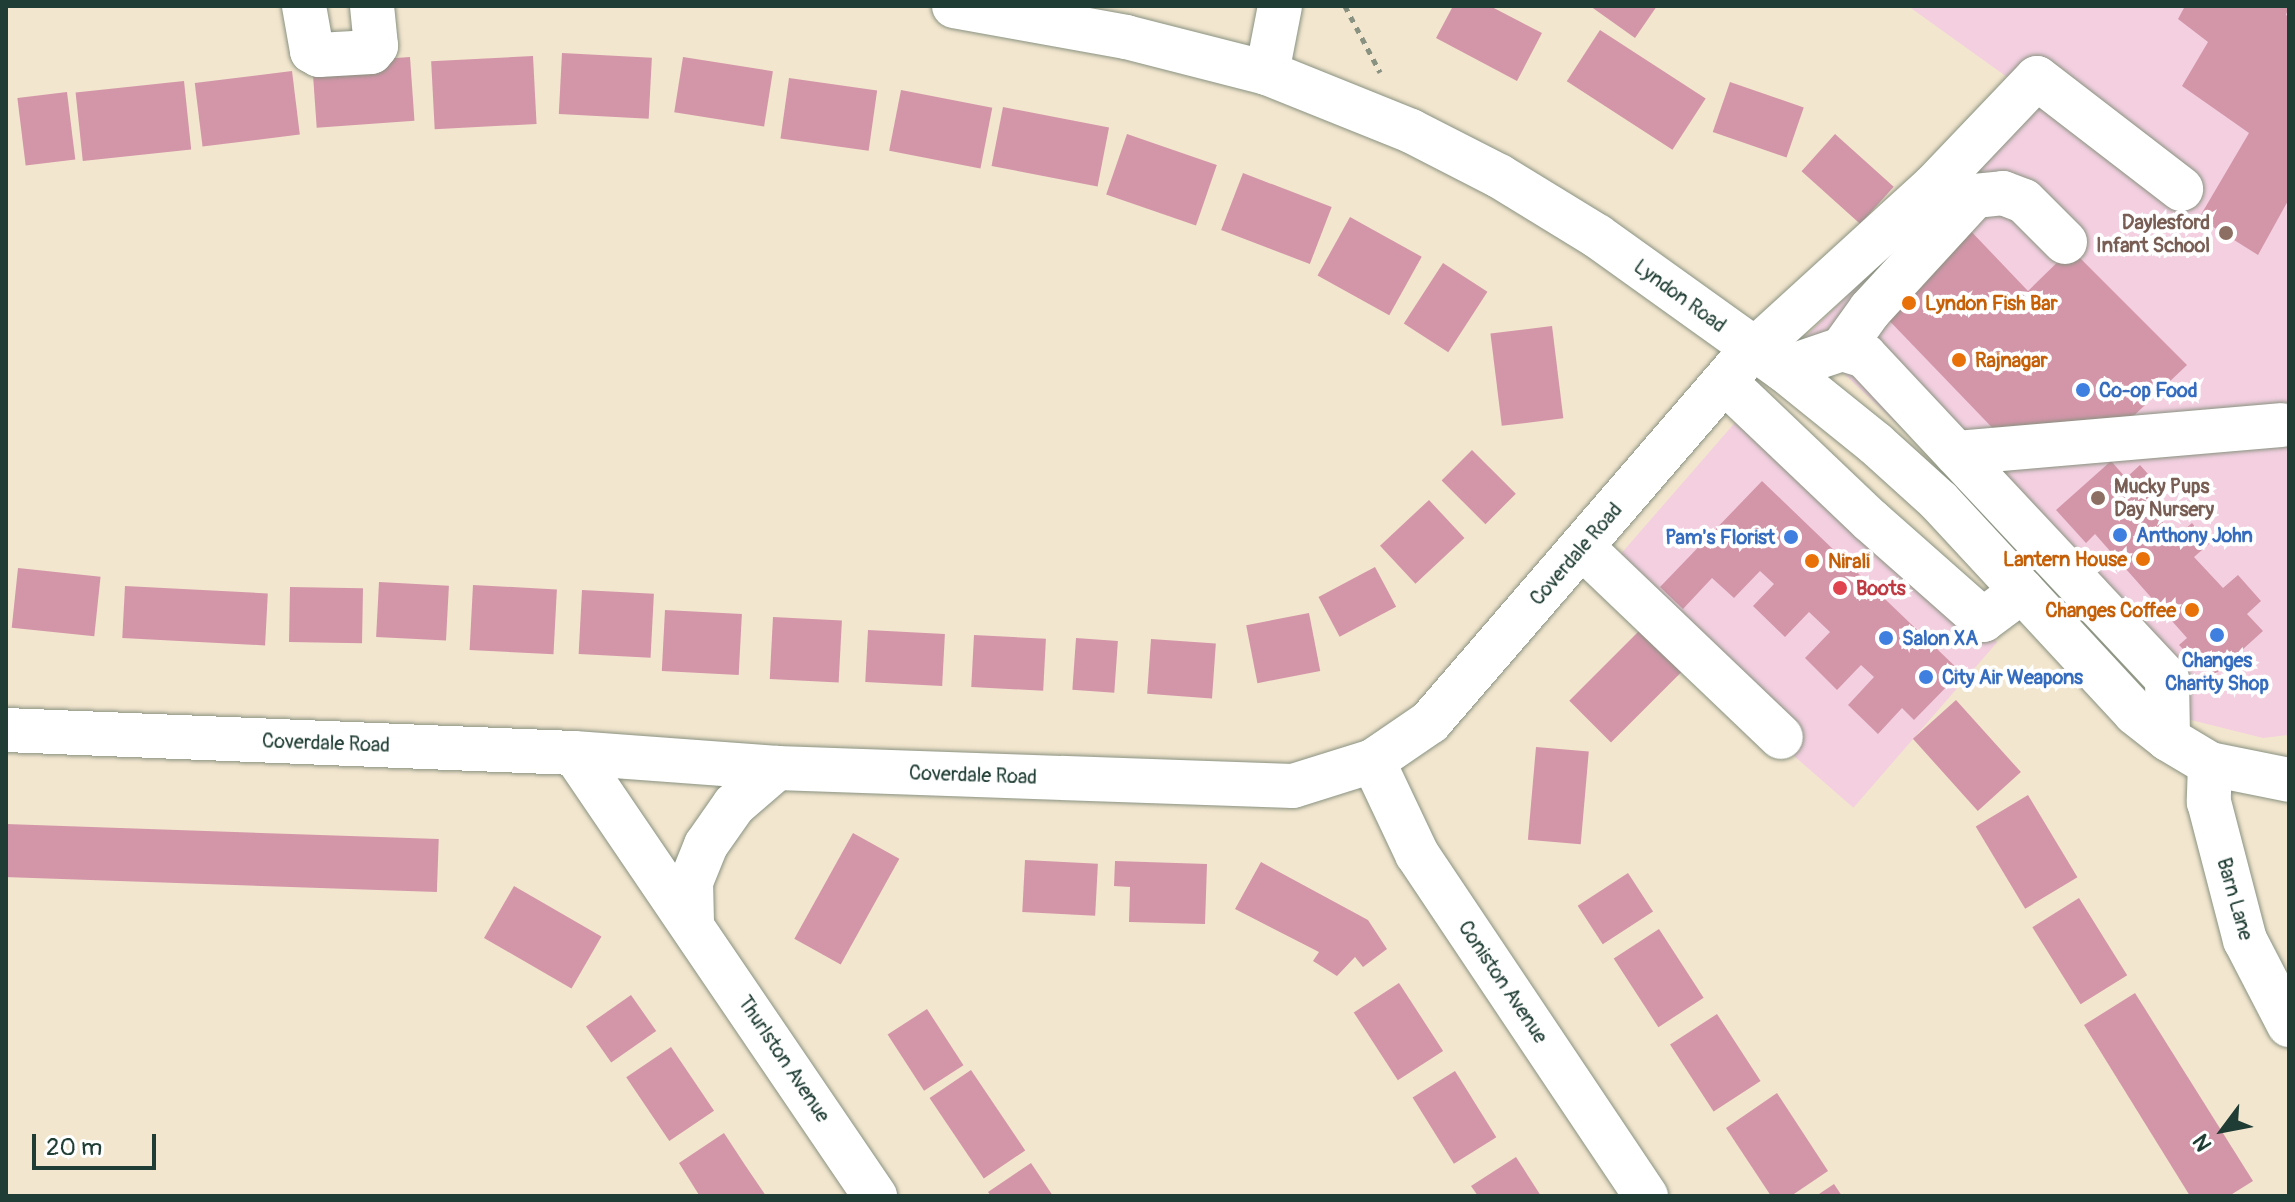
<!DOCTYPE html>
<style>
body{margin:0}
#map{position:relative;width:2295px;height:1202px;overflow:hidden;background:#f3e6ce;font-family:Pangolin,sans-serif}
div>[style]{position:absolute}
.built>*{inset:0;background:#f3cfe0;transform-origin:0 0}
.building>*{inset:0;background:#d396a9;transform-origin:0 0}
.path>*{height:5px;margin-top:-2.5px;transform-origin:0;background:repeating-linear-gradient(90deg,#899281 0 6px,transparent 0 12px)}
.roads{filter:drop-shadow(0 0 2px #899281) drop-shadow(0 0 2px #899281)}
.minor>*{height:44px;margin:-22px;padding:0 22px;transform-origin:22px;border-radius:22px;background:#fff}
.dots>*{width:22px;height:22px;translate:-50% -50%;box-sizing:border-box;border:4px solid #fff;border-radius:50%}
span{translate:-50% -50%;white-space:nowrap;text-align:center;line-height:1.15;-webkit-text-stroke:8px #fff;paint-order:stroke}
.education-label{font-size:20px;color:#785e54;font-weight:700}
.right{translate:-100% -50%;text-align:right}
.left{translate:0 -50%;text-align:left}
.street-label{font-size:20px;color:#1f3d34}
.food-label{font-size:20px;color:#c56008;font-weight:700}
.shop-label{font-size:20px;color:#366cbe;font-weight:700}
.health-label{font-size:20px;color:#be3a42;font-weight:700}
.frame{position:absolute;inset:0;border:8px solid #1f3d34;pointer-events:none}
.north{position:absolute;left:2183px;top:1090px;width:80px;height:80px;-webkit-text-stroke:6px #fff;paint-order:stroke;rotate:238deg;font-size:22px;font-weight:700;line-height:32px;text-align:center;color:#1f3d34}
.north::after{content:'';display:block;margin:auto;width:28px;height:36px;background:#1f3d34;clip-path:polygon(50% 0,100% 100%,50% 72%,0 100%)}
.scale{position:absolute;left:32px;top:1134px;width:124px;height:36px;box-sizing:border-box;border:4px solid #1f3d34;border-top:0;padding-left:10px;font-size:24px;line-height:28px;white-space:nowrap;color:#1f3d34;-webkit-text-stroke:6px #fff;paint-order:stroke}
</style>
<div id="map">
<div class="built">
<i style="clip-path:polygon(1908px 6px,2289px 6px,2289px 735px,2263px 738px,2187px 719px,1960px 483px,1805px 337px,2038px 109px,2007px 77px)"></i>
<i style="left:1739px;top:418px;width:342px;height:219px;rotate:41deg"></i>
</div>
<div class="building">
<i style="clip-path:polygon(1453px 6px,1490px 6px,1542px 33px,1517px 81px,1436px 38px)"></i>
<i style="clip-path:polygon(1590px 6px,1657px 6px,1635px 38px)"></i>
<i style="clip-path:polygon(2185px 6px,2289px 6px,2286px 15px,2289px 17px,2289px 199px,2258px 255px,2199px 218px,2249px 133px,2182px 86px,2208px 42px,2178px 19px)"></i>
<i style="left:1600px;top:30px;width:126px;height:61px;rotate:33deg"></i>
<i style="left:562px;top:53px;width:90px;height:61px;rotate:3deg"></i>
<i style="left:533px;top:56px;width:68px;height:102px;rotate:87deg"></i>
<i style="left:410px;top:57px;width:64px;height:98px;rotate:86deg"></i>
<i style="left:683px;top:57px;width:91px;height:56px;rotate:9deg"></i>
<i style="left:292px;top:71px;width:64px;height:98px;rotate:83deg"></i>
<i style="left:789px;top:78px;width:89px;height:61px;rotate:8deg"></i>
<i style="left:184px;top:81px;width:69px;height:109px;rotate:84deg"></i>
<i style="left:1730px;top:82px;width:78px;height:53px;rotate:19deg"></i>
<i style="left:901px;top:90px;width:93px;height:62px;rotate:11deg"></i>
<i style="left:67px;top:92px;width:68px;height:50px;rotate:83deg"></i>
<i style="left:1003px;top:107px;width:108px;height:60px;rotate:11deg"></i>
<i style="left:1127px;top:134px;width:95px;height:64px;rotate:19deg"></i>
<i style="left:1835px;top:134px;width:79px;height:50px;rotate:42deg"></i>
<i style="left:1243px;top:173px;width:95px;height:61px;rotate:21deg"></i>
<i style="left:1350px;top:217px;width:82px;height:67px;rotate:29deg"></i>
<i style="clip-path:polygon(1966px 226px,2028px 291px,2071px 249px,2187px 365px,2122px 427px,2006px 442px,1879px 310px)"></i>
<i style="left:1443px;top:263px;width:53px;height:72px;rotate:33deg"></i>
<i style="left:1552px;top:326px;width:93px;height:62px;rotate:83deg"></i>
<i style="left:1472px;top:450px;width:62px;height:43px;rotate:45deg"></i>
<i style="clip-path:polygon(2111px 461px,2126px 478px,2140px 465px,2164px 492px,2148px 506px,2176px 537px,2192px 523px,2209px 544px,2194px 557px,2223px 588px,2238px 575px,2261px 601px,2247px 614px,2263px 631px,2211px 678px,2179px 645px,2187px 638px,2095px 534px,2086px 543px,2056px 510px)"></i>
<i style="clip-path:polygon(1762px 481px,1961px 672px,1914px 720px,1902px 708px,1878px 734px,1848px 705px,1874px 677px,1861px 665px,1837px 690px,1805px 658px,1830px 632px,1809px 612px,1785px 637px,1753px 606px,1774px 584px,1760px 571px,1734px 598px,1712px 578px,1683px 609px,1660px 587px)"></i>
<i style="left:1429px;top:500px;width:52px;height:67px;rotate:47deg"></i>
<i style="left:1375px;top:567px;width:45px;height:64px;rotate:62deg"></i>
<i style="left:18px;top:568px;width:83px;height:60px;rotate:6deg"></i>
<i style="left:379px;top:582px;width:70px;height:55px;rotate:3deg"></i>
<i style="left:473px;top:585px;width:84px;height:65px;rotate:3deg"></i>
<i style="left:125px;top:586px;width:143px;height:52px;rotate:3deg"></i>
<i style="left:290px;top:587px;width:73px;height:55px;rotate:1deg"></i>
<i style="left:582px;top:590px;width:72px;height:64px;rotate:3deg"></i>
<i style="left:665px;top:610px;width:77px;height:61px;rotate:3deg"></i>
<i style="left:1309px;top:613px;width:59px;height:64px;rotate:79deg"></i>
<i style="left:773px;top:617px;width:69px;height:62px;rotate:3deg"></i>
<i style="left:868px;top:630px;width:77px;height:52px;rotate:3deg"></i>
<i style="left:1640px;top:630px;width:59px;height:100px;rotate:45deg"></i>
<i style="left:974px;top:635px;width:72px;height:52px;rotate:3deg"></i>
<i style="left:1076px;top:638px;width:42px;height:52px;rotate:4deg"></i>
<i style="left:1151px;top:639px;width:65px;height:55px;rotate:4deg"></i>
<i style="left:1956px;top:700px;width:97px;height:58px;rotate:48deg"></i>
<i style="left:1536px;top:747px;width:53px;height:93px;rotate:5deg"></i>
<i style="left:2028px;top:795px;width:96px;height:61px;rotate:59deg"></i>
<i style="left:6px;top:824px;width:433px;height:53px;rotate:2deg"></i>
<i style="left:853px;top:833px;width:53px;height:121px;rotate:29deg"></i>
<i style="left:1025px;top:860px;width:73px;height:52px;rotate:3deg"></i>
<i style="clip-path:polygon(1115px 861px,1207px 864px,1205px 924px,1129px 922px,1130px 887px,1114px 886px)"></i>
<i style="clip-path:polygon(1261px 862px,1368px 920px,1387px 949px,1363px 967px,1355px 957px,1337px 976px,1313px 961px,1319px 952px,1235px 909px)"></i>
<i style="left:1628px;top:873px;width:46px;height:60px;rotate:57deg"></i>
<i style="left:514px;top:886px;width:101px;height:60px;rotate:30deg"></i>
<i style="left:2079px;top:898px;width:91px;height:55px;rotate:58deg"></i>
<i style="left:1659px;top:929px;width:82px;height:54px;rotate:57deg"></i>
<i style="left:1399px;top:983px;width:81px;height:54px;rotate:57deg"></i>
<i style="clip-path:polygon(2135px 993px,2253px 1181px,2229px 1196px,2190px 1196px,2084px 1025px)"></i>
<i style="left:631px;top:995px;width:44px;height:55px;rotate:55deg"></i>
<i style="left:927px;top:1009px;width:67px;height:47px;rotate:57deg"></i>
<i style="left:1717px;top:1014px;width:80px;height:56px;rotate:57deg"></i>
<i style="left:671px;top:1047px;width:77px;height:54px;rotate:56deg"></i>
<i style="left:971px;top:1070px;width:97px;height:50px;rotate:56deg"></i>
<i style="left:1455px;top:1071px;width:78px;height:50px;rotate:58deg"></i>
<i style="clip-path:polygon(1777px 1093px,1828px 1171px,1791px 1196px,1771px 1196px,1726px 1128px)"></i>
<i style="clip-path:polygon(724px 1133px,745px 1165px,766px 1196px,699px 1195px,679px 1163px)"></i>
<i style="clip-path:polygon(1516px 1157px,1541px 1196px,1478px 1196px,1471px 1186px)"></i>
<i style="clip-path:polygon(1031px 1163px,1053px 1196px,991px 1196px,988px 1192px)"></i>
<i style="clip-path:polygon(1834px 1184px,1842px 1196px,1816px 1196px)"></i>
</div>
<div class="path">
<i style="left:1345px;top:6px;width:75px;rotate:62.1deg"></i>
</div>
<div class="roads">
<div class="minor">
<i style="left:304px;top:6px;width:46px;rotate:79.9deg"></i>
<i style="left:312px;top:51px;width:8px;rotate:30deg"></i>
<i style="left:319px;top:55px;width:52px;rotate:-3.3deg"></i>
<i style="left:371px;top:52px;width:8px;rotate:-50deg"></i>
<i style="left:376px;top:46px;width:40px;rotate:-95.7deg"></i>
<i style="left:954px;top:6px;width:175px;rotate:10.2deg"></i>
<i style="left:1126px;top:37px;width:146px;rotate:14.3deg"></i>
<i style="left:1267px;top:73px;width:155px;rotate:21.9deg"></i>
<i style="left:1411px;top:131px;width:99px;rotate:27.1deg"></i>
<i style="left:1499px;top:176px;width:115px;rotate:31.5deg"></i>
<i style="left:1597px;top:236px;width:229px;rotate:35.6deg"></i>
<i style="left:1783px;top:369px;width:119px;rotate:38.9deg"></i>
<i style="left:1876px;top:444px;width:85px;rotate:42.1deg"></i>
<i style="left:1939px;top:501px;width:289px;rotate:47.2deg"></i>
<i style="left:2135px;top:713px;width:42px;rotate:38.2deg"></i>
<i style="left:2168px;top:739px;width:49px;rotate:30.8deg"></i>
<i style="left:2210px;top:764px;width:81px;rotate:11.4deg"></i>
<i style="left:1267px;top:73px;width:68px;rotate:-79deg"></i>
<i style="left:1842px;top:349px;width:48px;rotate:-54.3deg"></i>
<i style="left:1870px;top:310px;width:155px;rotate:-47.4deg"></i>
<i style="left:1975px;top:196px;width:28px;rotate:-6deg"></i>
<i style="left:2003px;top:193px;width:22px;rotate:21deg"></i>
<i style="left:2024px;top:201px;width:58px;rotate:45deg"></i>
<i style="left:1783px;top:369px;width:62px;rotate:-18.7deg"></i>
<i style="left:1842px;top:349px;width:24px;rotate:17deg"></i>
<i style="left:1865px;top:356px;width:442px;rotate:46.9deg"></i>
<i style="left:2167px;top:679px;width:60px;rotate:89deg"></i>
<i style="left:1726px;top:383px;width:199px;rotate:43.6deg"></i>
<i style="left:1870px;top:520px;width:151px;rotate:41.5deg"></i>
<i style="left:1983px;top:620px;width:49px;rotate:-36.6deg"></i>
<i style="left:1956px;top:453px;width:327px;rotate:-4.9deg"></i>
<i style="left:1582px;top:547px;width:275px;rotate:43.7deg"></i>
<i style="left:6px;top:730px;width:568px;rotate:2.32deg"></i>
<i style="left:574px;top:753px;width:204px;rotate:4.2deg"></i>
<i style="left:777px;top:768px;width:516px;rotate:2deg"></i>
<i style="left:1293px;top:786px;width:84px;rotate:-17.4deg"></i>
<i style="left:1373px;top:761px;width:69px;rotate:-34.4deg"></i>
<i style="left:1430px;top:722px;width:476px;rotate:-49.2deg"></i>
<i style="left:1741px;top:362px;width:261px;rotate:-42.4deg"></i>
<i style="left:1934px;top:186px;width:149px;rotate:-46.4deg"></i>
<i style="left:2037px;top:78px;width:182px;rotate:37.6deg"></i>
<i style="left:574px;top:753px;width:536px;rotate:55.81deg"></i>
<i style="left:1373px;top:761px;width:103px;rotate:64.7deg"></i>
<i style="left:1417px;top:854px;width:412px;rotate:56.2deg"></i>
<i style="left:2210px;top:764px;width:38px;rotate:92deg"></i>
<i style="left:2209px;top:802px;width:143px;rotate:75.4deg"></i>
<i style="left:2245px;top:940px;width:96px;rotate:62.6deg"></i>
<i style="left:692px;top:922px;width:40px;rotate:-91.4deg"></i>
<i style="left:691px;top:882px;width:40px;rotate:-68deg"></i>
<i style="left:706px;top:845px;width:49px;rotate:-55deg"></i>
<i style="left:734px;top:805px;width:57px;rotate:-40.7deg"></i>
</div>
</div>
<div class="dots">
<i style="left:2226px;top:233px;background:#8d6e63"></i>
<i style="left:1909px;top:303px;background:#e8710a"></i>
<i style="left:1959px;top:360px;background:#e8710a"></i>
<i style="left:2083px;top:390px;background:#3f7fe0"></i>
<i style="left:2098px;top:498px;background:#8d6e63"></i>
<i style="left:2120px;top:535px;background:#3f7fe0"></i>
<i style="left:1791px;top:537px;background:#3f7fe0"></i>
<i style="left:2143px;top:559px;background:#e8710a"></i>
<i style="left:1812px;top:561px;background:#e8710a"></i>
<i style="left:1840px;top:588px;background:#e0444e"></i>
<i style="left:2192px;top:610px;background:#e8710a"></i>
<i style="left:2217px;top:635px;background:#3f7fe0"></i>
<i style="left:1886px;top:638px;background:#3f7fe0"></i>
<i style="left:1926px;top:677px;background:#3f7fe0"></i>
</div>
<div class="education-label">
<span class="right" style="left:2210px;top:234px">Daylesford<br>Infant School</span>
<span class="left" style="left:2114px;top:498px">Mucky Pups<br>Day Nursery</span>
</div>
<div class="street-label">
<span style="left:1680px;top:296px;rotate:36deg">Lyndon Road</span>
<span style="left:1576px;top:554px;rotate:-49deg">Coverdale Road</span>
<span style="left:326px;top:743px;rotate:2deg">Coverdale Road</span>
<span style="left:973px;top:775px;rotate:2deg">Coverdale Road</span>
<span style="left:2235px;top:899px;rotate:74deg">Barn Lane</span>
<span style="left:1503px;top:982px;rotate:56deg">Coniston Avenue</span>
<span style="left:784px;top:1059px;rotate:56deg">Thurlston Avenue</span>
</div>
<div class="food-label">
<span class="left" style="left:1925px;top:303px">Lyndon Fish Bar</span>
<span class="left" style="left:1975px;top:360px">Rajnagar</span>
<span class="right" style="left:2127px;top:559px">Lantern House</span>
<span class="left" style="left:1828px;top:561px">Nirali</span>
<span class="right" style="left:2176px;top:610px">Changes Coffee</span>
</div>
<div class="shop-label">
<span class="left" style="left:2099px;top:390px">Co-op Food</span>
<span class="left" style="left:2136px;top:535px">Anthony John</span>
<span class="right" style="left:1775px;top:537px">Pam's Florist</span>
<span class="left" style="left:1902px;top:638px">Salon XA</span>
<span style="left:2217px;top:672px">Changes<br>Charity Shop</span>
<span class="left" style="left:1942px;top:677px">City Air Weapons</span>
</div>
<div class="health-label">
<span class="left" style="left:1856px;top:588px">Boots</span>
</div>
<div class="frame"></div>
<div class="north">N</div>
<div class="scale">20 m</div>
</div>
